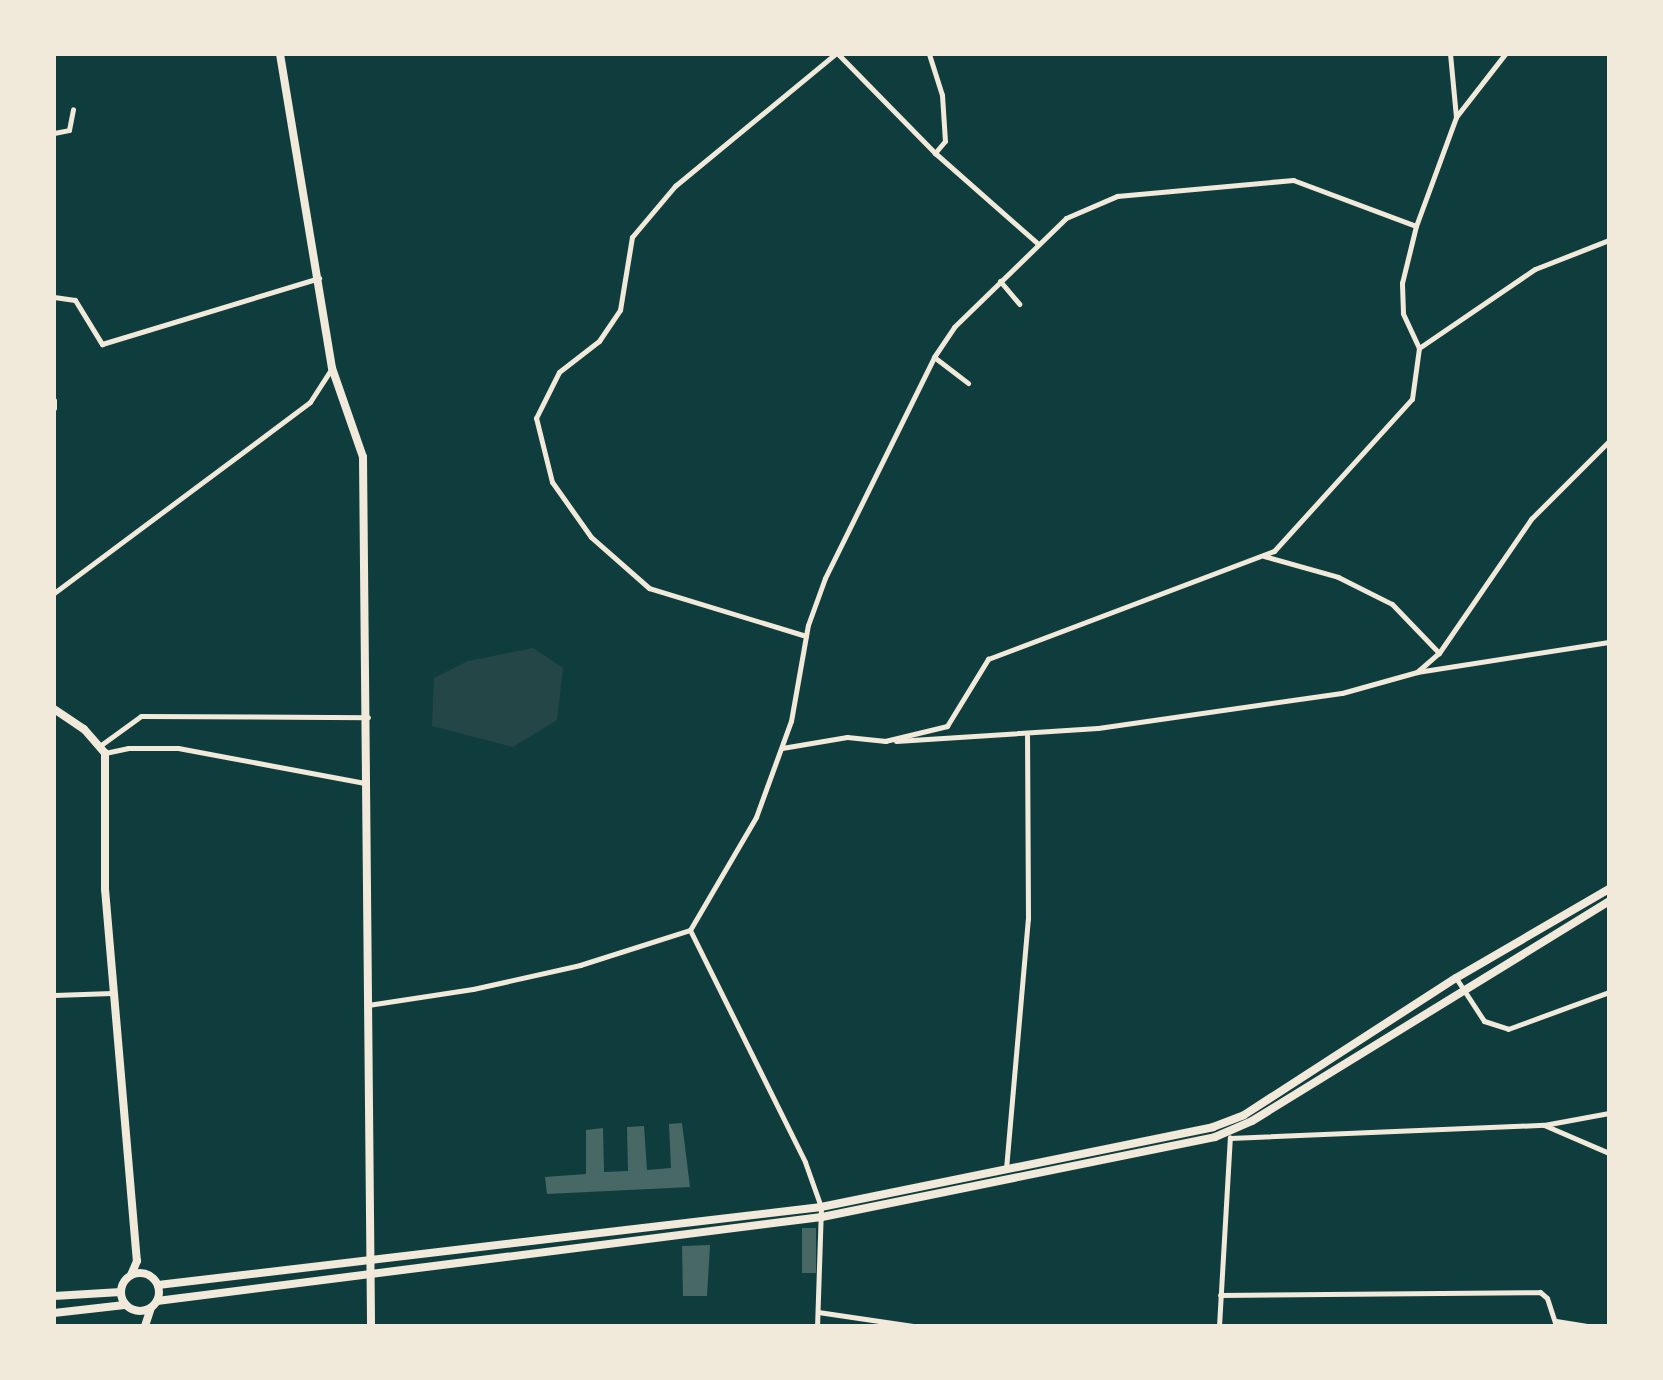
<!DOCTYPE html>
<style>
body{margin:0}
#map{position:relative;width:1663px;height:1380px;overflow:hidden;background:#0f3d3e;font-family:Arial,sans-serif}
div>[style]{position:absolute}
.green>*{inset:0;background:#244646}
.building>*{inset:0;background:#486865;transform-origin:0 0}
.minor>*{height:5px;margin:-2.5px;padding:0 2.5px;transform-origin:2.5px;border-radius:2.5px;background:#f1e9da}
.secondary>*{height:8px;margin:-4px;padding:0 4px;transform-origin:4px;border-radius:4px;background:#f1e9da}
.secondary>.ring{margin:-4px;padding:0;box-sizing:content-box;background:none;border:8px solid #f1e9da;border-radius:50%}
span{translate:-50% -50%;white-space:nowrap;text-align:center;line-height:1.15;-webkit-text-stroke:7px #f1e9da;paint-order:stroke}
.frame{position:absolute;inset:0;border:56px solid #f1e9da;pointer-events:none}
</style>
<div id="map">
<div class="green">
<i style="clip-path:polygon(533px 648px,563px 668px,557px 720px,513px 747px,432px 726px,434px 678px,468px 661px)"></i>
</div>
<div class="building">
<i style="clip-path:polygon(682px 1123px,690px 1187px,547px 1194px,545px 1177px,586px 1174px,586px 1130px,603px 1128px,604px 1172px,628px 1171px,627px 1127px,644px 1126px,647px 1170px,671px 1168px,669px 1124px)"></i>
<i style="left:802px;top:1228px;width:14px;height:45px"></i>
<i style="clip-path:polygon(710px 1245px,707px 1296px,683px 1296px,682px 1246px)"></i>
</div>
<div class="minor">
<i style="left:838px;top:54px;width:139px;rotate:45.6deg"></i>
<i style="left:935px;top:153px;width:136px;rotate:41.4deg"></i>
<i style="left:929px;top:54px;width:43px;rotate:72.4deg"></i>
<i style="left:942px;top:95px;width:46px;rotate:86.3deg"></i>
<i style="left:945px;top:141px;width:16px;rotate:130deg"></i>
<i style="left:1456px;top:117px;width:80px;rotate:-52.1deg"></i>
<i style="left:54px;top:133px;width:15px;rotate:-11deg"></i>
<i style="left:69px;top:130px;width:21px;rotate:-79deg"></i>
<i style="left:1000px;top:281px;width:30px;rotate:50deg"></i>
<i style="left:54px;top:297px;width:21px;rotate:8deg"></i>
<i style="left:75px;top:300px;width:52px;rotate:58.5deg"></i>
<i style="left:102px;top:344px;width:227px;rotate:-16.9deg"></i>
<i style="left:1419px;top:348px;width:140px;rotate:-34.3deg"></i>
<i style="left:1535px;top:269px;width:79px;rotate:-21.4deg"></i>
<i style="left:934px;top:357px;width:43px;rotate:37.4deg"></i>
<i style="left:54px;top:400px;width:8px;rotate:90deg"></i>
<i style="left:1264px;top:556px;width:77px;rotate:15.8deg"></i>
<i style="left:1338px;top:577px;width:60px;rotate:26.6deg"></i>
<i style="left:1392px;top:604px;width:68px;rotate:46.2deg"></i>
<i style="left:54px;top:593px;width:319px;rotate:-36.7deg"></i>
<i style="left:310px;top:402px;width:40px;rotate:-57.1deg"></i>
<i style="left:806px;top:636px;width:164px;rotate:-163deg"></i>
<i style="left:649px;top:588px;width:77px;rotate:-138.7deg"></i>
<i style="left:591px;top:537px;width:67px;rotate:-125.3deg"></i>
<i style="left:552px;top:482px;width:66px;rotate:-104deg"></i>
<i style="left:536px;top:418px;width:51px;rotate:-63.4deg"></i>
<i style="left:559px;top:372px;width:51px;rotate:-37.8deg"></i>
<i style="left:599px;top:341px;width:37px;rotate:-56deg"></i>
<i style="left:620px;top:310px;width:74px;rotate:-80.7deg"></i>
<i style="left:632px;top:237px;width:67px;rotate:-49.9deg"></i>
<i style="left:675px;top:186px;width:207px;rotate:-39.5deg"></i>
<i style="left:1417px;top:672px;width:29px;rotate:-41deg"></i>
<i style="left:1439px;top:653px;width:163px;rotate:-55.5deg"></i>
<i style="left:1531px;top:519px;width:110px;rotate:-45deg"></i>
<i style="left:885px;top:741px;width:64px;rotate:-13.6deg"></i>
<i style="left:947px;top:726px;width:79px;rotate:-58.5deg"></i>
<i style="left:988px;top:659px;width:306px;rotate:-20.7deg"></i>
<i style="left:1274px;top:551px;width:205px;rotate:-47.8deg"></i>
<i style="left:1412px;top:399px;width:51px;rotate:-82.2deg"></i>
<i style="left:1419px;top:348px;width:38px;rotate:-115deg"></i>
<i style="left:1403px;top:313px;width:30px;rotate:-92deg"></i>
<i style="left:1402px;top:283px;width:59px;rotate:-76.2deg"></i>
<i style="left:1416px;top:226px;width:116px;rotate:-69.8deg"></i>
<i style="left:1456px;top:117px;width:63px;rotate:-95.4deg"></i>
<i style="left:896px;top:741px;width:202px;rotate:-3.7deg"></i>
<i style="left:1098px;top:728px;width:246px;rotate:-8.2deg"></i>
<i style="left:1342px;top:693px;width:78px;rotate:-15.6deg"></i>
<i style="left:1417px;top:672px;width:194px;rotate:-8.9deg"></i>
<i style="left:101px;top:745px;width:49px;rotate:-35.9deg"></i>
<i style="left:141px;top:716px;width:227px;rotate:0.3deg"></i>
<i style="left:782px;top:748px;width:66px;rotate:-9.6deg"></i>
<i style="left:847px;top:737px;width:39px;rotate:6deg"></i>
<i style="left:105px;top:753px;width:24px;rotate:-12deg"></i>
<i style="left:128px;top:748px;width:50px"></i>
<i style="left:178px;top:748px;width:190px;rotate:10.6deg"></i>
<i style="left:690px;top:930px;width:259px;rotate:63.6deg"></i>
<i style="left:805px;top:1162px;width:48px;rotate:70.4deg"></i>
<i style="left:821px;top:1207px;width:119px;rotate:91.9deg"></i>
<i style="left:1456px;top:978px;width:51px;rotate:56.9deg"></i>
<i style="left:1484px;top:1021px;width:25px;rotate:18deg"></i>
<i style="left:1508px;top:1029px;width:108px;rotate:-20.1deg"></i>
<i style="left:54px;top:995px;width:58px;rotate:-2deg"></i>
<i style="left:368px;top:1005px;width:106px;rotate:-8.7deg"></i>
<i style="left:473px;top:989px;width:110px;rotate:-12.6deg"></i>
<i style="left:580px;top:965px;width:115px;rotate:-17.7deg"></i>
<i style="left:690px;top:930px;width:131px;rotate:-59.7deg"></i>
<i style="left:756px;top:817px;width:102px;rotate:-70deg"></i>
<i style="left:791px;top:721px;width:97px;rotate:-80deg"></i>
<i style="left:808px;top:625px;width:50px;rotate:-70.1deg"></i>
<i style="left:825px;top:578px;width:246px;rotate:-63.7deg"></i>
<i style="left:934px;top:357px;width:36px;rotate:-56deg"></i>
<i style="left:954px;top:327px;width:156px;rotate:-44.2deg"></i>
<i style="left:1066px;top:218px;width:56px;rotate:-23.3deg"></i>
<i style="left:1117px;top:196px;width:177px;rotate:-5.2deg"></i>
<i style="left:1293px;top:180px;width:131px;rotate:20.5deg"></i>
<i style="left:1544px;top:1125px;width:71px;rotate:23.3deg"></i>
<i style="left:1230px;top:1138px;width:314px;rotate:-2.4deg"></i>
<i style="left:1544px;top:1125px;width:66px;rotate:-10.5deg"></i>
<i style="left:1006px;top:1169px;width:251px;rotate:-85deg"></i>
<i style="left:1028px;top:919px;width:183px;rotate:-90.3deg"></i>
<i style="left:1220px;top:1295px;width:320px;rotate:-0.5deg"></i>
<i style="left:1540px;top:1292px;width:9px;rotate:41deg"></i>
<i style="left:1547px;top:1298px;width:29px;rotate:72deg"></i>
<i style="left:818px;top:1312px;width:96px;rotate:8.4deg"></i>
<i style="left:1556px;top:1321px;width:30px;rotate:9deg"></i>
<i style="left:1219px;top:1326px;width:189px;rotate:-86.7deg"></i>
</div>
<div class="secondary">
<i style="left:280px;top:54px;width:318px;rotate:80.6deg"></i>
<i style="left:332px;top:368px;width:94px;rotate:70.8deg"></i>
<i style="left:363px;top:457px;width:869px;rotate:89.47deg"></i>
<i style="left:54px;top:709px;width:36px;rotate:34deg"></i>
<i style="left:84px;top:729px;width:32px;rotate:49deg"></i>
<i style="left:105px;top:753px;width:136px;rotate:90deg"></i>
<i style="left:105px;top:889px;width:373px;rotate:85.1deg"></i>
<i style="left:137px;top:1261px;width:15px;rotate:113deg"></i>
<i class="ring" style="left:121px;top:1273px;width:30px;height:30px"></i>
<i style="left:158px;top:1285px;width:668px;rotate:-6.71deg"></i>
<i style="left:821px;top:1207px;width:400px;rotate:-11.5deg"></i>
<i style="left:1213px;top:1127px;width:33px;rotate:-21deg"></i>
<i style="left:1244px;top:1115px;width:252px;rotate:-32.9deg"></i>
<i style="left:1456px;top:978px;width:177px;rotate:-30.2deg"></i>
<i style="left:54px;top:1296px;width:67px;rotate:-3.4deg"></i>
<i style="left:157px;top:1301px;width:670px;rotate:-7.2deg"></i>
<i style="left:822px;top:1217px;width:401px;rotate:-11.5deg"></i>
<i style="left:1215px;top:1137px;width:40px;rotate:-23.4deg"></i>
<i style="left:1252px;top:1121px;width:419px;rotate:-31.6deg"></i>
<i style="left:54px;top:1313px;width:71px;rotate:-6.4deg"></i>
<i style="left:145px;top:1326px;width:19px;rotate:-72deg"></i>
</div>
<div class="frame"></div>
</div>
